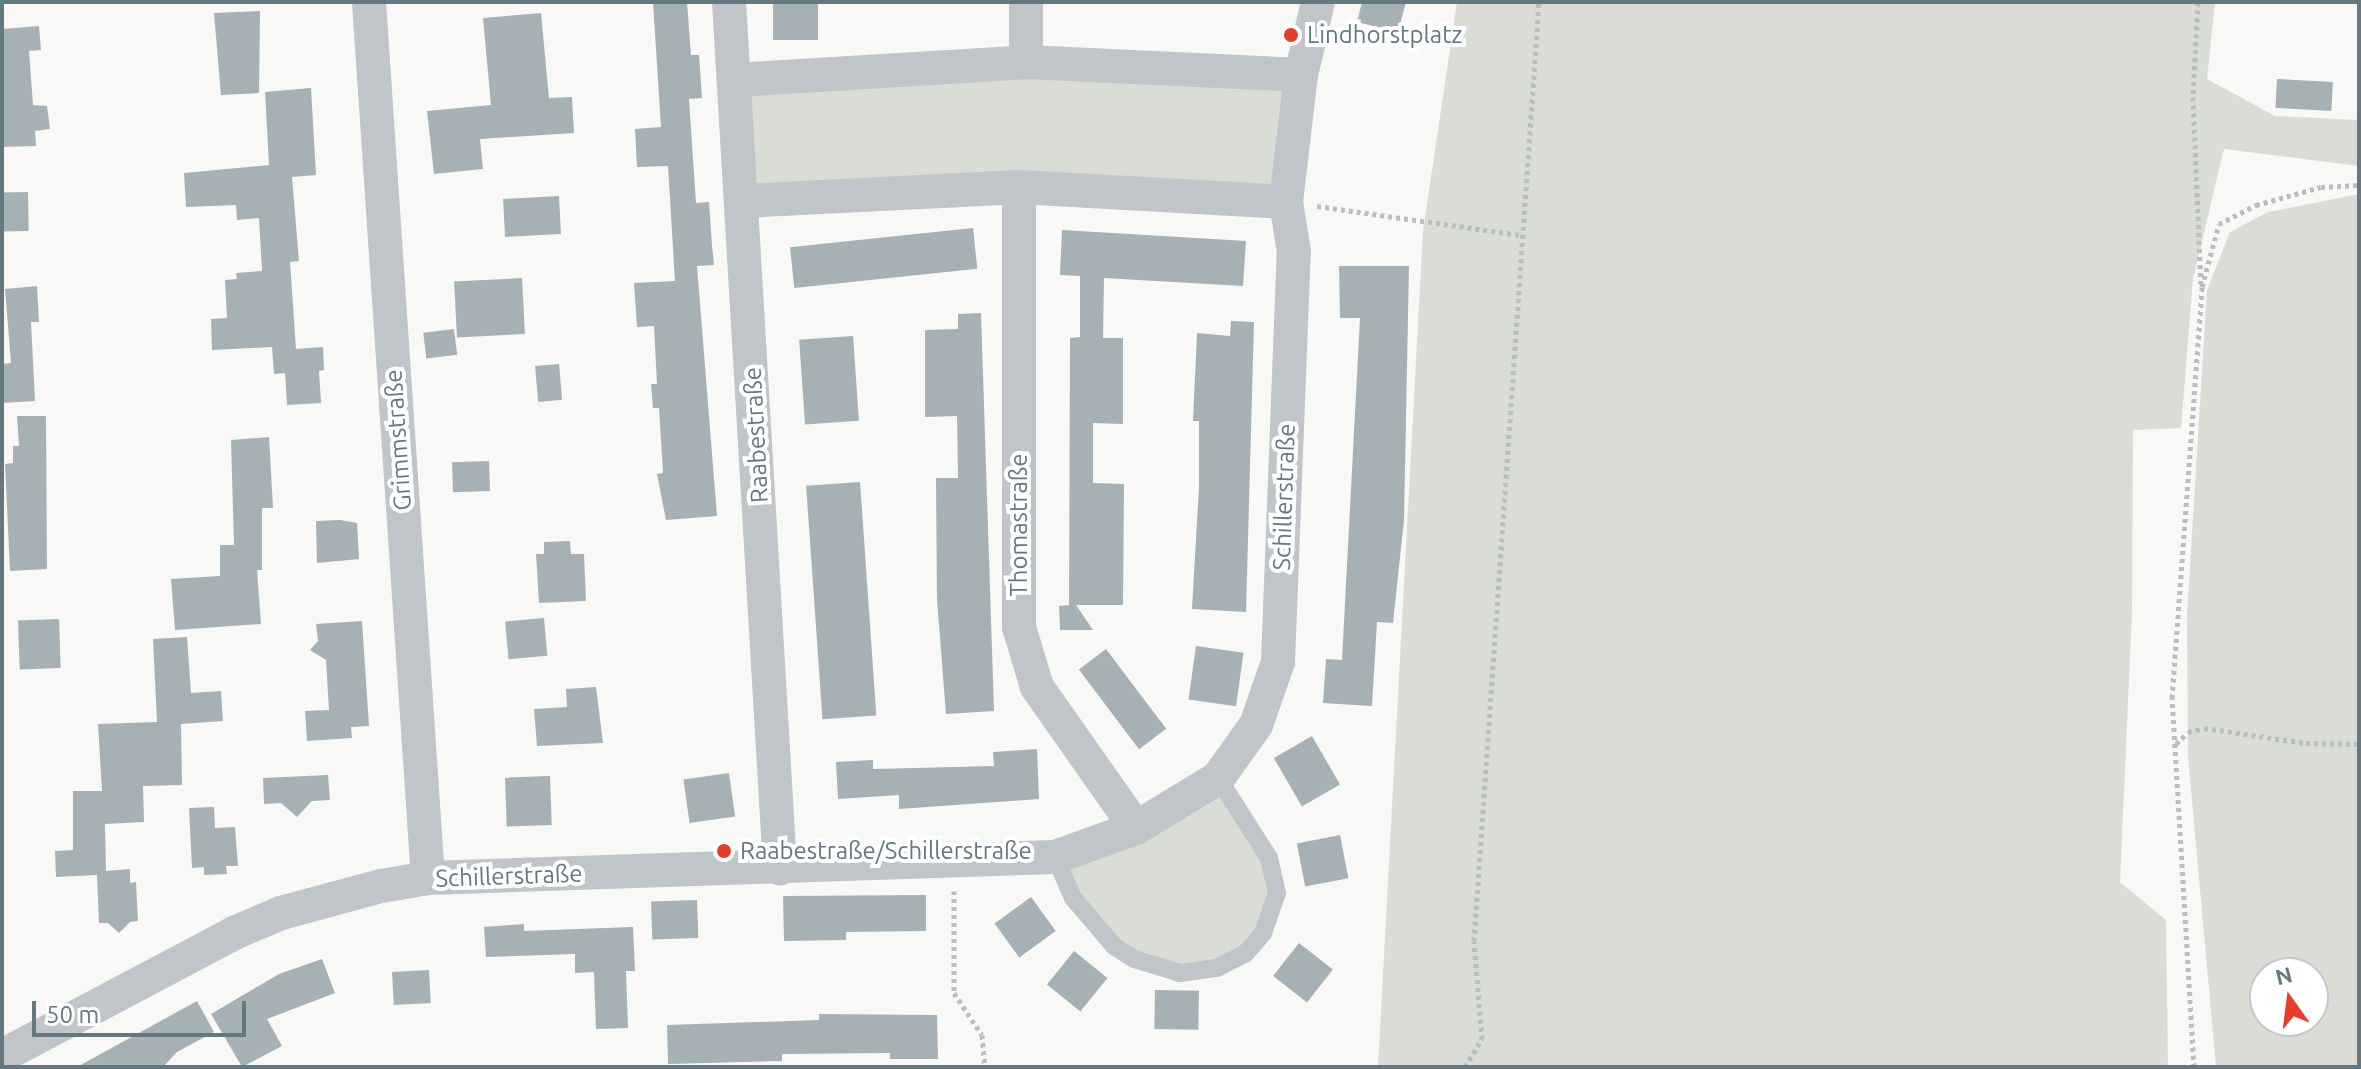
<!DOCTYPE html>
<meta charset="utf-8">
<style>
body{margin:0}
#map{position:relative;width:2361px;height:1069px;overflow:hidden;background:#f8f8f6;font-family:Ubuntu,sans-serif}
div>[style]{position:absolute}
.green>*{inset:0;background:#d9ddd5}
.building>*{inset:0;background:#a6b1b5;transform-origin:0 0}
.path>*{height:5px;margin-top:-2.5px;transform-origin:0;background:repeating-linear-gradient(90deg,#b9bec0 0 4px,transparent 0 8px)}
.service>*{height:18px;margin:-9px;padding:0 9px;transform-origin:9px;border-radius:9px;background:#bfc5c8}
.minor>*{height:34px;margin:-17px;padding:0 17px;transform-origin:17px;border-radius:17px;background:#bfc5c8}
.dots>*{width:22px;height:22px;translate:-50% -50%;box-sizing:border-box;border:4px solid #fff;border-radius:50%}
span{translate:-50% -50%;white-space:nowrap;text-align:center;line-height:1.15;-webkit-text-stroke:8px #fff;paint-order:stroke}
.poi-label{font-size:24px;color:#637881}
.left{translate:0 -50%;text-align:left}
.street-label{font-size:24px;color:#637881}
.frame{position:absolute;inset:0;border:4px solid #637881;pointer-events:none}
.north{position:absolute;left:2249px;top:957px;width:80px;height:80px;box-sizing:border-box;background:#fff;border:2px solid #c1c9cd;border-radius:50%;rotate:346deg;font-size:22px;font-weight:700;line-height:32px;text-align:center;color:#637881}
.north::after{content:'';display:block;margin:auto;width:28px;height:36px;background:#e63e28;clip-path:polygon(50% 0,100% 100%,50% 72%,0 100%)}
.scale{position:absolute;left:32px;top:1001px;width:214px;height:36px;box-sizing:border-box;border:4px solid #637881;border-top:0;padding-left:10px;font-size:24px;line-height:28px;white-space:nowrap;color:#637881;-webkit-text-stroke:6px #fff;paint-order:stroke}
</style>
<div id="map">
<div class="green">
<i style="clip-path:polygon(1457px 2px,2215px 2px,2207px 79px,2275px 116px,2359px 120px,2359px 166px,2224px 149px,2193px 279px,2181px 428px,2133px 430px,2132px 612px,2120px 882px,2166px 920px,2168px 1067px,1378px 1067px,1423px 231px)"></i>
<i style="clip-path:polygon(1018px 65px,1297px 77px,1282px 199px,748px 197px,739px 83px)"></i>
<i style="clip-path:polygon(evenodd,2359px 194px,2359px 1067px,2216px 1067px,2188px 756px,2187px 615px,2207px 290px,2230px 232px,2268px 212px,2359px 194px,2313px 973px,2313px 1021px,2265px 1021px,2265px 973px,2313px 973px)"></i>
<i style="clip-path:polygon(1218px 782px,1250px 827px,1274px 892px,1244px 951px,1181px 970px,1139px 957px,1099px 930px,1059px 860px)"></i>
</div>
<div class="building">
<i style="clip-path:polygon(653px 2px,687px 2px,691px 55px,699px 55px,702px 98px,689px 99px,696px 203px,709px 202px,712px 245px,714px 265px,697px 266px,717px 516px,666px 520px,657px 474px,663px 473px,659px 408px,653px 408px,651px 384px,657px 384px,654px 326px,637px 327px,634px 283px,675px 281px,668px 166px,637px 167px,635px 129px,661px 127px)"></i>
<i style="left:773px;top:2px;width:45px;height:38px"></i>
<i style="clip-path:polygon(1362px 2px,1406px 2px,1398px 32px,1357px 22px)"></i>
<i style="clip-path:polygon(260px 11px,259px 93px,221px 95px,214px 13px)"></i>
<i style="clip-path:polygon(541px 13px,549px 98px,572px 97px,574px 133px,480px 139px,483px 169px,434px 174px,427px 111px,491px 105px,483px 18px)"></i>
<i style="clip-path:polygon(39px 26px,41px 50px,29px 51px,33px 105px,47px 106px,50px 129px,35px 131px,36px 146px,2px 147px,2px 29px)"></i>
<i style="left:2277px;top:79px;width:56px;height:29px;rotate:3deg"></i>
<i style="clip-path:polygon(311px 88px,316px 175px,292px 177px,299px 261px,290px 262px,296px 349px,323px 347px,324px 370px,319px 371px,321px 403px,287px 405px,285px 373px,274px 374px,272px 347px,212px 350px,211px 319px,227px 318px,225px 280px,237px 279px,236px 273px,262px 271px,259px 218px,237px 220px,236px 205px,186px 207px,184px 173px,269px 165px,265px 92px)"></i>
<i style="left:28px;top:192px;width:39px;height:26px;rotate:89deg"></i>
<i style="left:559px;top:196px;width:38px;height:56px;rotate:87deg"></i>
<i style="left:973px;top:228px;width:41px;height:184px;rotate:84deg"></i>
<i style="clip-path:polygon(1062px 230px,1246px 241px,1243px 286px,1104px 278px,1103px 338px,1123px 338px,1123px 424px,1093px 423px,1093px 483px,1124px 484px,1123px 605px,1076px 605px,1093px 630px,1060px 630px,1059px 606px,1069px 605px,1070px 338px,1080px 337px,1080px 276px,1060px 275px)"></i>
<i style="clip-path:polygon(1339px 266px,1409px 266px,1404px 520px,1393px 623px,1377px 622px,1372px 706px,1323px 703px,1326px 659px,1342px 660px,1360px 318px,1340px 318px)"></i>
<i style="left:522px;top:278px;width:56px;height:68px;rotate:87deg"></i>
<i style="clip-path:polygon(37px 286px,39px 322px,31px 322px,35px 401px,2px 403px,2px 364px,11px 363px,5px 289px)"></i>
<i style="clip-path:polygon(981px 313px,994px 711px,946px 714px,937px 600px,936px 478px,958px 478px,957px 416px,925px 417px,925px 330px,958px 329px,958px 314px)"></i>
<i style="clip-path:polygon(1231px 321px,1254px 322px,1246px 612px,1192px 609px,1199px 487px,1199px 421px,1193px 421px,1197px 333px,1230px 336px)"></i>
<i style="left:454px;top:329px;width:26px;height:31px;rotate:83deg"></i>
<i style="left:853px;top:336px;width:85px;height:54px;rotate:86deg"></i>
<i style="left:559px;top:364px;width:36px;height:24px;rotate:85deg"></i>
<i style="clip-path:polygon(17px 416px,46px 416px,47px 569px,10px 571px,5px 464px,13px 463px,13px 446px,19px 446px)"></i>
<i style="clip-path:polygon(269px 437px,273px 508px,262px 508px,262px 570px,257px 570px,261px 624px,175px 630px,171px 579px,220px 576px,220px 545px,234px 545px,231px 440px)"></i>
<i style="left:489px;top:461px;width:30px;height:37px;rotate:88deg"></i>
<i style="left:860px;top:482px;width:234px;height:54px;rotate:86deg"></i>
<i style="clip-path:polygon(340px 520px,357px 523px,359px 559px,317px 563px,316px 521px)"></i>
<i style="clip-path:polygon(570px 541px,571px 554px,584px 554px,586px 601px,539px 603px,536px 554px,544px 554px,544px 542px)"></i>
<i style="left:544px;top:618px;width:38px;height:39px;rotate:85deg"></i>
<i style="left:59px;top:619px;width:49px;height:41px;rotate:88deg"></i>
<i style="clip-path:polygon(362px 621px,369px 726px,351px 727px,352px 738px,307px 741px,305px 711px,329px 710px,326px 660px,310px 650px,318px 641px,316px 624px)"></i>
<i style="clip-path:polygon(187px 637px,191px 693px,221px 691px,223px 721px,181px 724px,182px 785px,143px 786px,144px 822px,105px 824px,106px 871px,130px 869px,130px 883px,136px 882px,138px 921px,130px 922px,119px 933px,108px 923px,99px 923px,97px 875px,56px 877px,55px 851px,73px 850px,73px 791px,102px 791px,98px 724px,157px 722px,153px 639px)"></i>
<i style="left:1196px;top:646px;width:48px;height:54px;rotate:8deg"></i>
<i style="left:1106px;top:649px;width:100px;height:34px;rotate:53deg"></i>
<i style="clip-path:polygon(596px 687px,603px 743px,537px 746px,534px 709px,567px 707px,566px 689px)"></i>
<i style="left:1312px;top:736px;width:56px;height:44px;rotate:60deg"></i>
<i style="clip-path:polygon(1037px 749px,1039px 799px,899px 809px,899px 795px,838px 799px,836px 762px,873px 760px,873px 769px,994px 766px,993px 752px)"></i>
<i style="left:729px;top:773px;width:44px;height:46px;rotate:82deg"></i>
<i style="clip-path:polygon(328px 775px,330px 800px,312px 801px,297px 817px,281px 803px,264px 804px,263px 778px)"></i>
<i style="left:550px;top:776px;width:49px;height:45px;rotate:88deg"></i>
<i style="clip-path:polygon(214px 807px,215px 828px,235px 827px,238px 866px,226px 866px,227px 874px,204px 875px,204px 867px,192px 868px,189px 808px)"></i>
<i style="left:1340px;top:835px;width:44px;height:44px;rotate:79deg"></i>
<i style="clip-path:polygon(926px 895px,926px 931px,846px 932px,846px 940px,784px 941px,783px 896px)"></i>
<i style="left:1031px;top:897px;width:42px;height:45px;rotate:54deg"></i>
<i style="left:697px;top:900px;width:38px;height:46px;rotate:88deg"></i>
<i style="clip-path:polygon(524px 924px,524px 931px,633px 927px,635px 971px,626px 971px,628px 1028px,596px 1029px,594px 972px,575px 973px,575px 954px,486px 957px,484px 927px)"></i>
<i style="left:1299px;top:943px;width:43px;height:42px;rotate:38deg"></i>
<i style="left:1074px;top:951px;width:43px;height:43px;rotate:39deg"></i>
<i style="clip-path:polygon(322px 959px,335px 993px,267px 1019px,282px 1046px,242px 1067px,211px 1014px,279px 974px)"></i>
<i style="left:429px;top:970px;width:33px;height:37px;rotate:87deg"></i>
<i style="left:1155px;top:990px;width:44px;height:39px;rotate:1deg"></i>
<i style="clip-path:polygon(197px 1001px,214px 1032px,177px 1052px,163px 1067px,77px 1067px)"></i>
<i style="clip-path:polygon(819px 1014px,937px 1015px,938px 1059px,890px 1059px,890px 1053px,782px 1054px,782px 1061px,668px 1064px,667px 1025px,819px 1020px)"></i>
</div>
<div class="path">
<i style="left:2198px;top:2px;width:95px;rotate:93deg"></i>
<i style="left:2193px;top:97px;width:187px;rotate:87.6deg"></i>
<i style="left:1317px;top:206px;width:207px;rotate:8.1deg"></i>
<i style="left:2176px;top:744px;width:17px;rotate:-45deg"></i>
<i style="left:2188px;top:732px;width:16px;rotate:-14deg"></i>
<i style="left:2204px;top:728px;width:103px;rotate:8.4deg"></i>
<i style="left:2306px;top:743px;width:53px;rotate:1.1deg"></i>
<i style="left:954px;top:891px;width:102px;rotate:90deg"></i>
<i style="left:954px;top:993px;width:50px;rotate:56.3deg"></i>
<i style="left:982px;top:1035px;width:32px;rotate:85deg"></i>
<i style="left:1465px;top:1067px;width:33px;rotate:-59deg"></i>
<i style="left:1482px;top:1039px;width:98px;rotate:-94.7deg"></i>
<i style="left:1474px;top:941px;width:941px;rotate:-86.04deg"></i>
<i style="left:2194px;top:1067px;width:370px;rotate:-93.4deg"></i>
<i style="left:2172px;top:698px;width:412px;rotate:-85.8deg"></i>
<i style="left:2202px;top:287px;width:65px;rotate:-74.9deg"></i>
<i style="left:2219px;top:224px;width:42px;rotate:-27.2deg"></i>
<i style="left:2256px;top:205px;width:67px;rotate:-15.5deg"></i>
<i style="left:2321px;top:187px;width:38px;rotate:-3deg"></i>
</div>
<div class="service">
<i style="left:1055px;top:857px;width:45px;rotate:66.3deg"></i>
<i style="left:1073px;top:898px;width:63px;rotate:49.5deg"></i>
<i style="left:1114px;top:946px;width:24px;rotate:33deg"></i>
<i style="left:1134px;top:959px;width:48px;rotate:16.9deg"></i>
<i style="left:1180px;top:973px;width:37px;rotate:-8deg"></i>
<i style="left:1217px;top:968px;width:31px;rotate:-27deg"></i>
<i style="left:1245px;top:954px;width:28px;rotate:-49deg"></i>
<i style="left:1263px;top:933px;width:42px;rotate:-70.7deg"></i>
<i style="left:1277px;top:893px;width:36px;rotate:-103deg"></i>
<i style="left:1269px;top:858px;width:95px;rotate:-122.5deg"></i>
</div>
<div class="minor">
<i style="left:369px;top:2px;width:878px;rotate:86.15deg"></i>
<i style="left:729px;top:2px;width:868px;rotate:86.63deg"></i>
<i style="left:1026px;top:62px;width:60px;rotate:-90deg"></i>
<i style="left:735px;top:80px;width:292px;rotate:-3.5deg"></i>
<i style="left:1026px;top:62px;width:275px;rotate:2.7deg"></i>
<i style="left:1019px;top:187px;width:440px;rotate:90deg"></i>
<i style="left:1019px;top:627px;width:63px;rotate:73.3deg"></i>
<i style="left:1037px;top:687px;width:172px;rotate:54.9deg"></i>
<i style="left:744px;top:201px;width:275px;rotate:-2.9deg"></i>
<i style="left:1019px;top:187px;width:267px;rotate:3.2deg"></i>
<i style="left:2px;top:1056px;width:263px;rotate:-27.9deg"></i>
<i style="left:234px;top:933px;width:51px;rotate:-23.1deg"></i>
<i style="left:281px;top:913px;width:104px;rotate:-15.1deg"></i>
<i style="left:381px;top:886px;width:48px;rotate:-9.7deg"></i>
<i style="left:428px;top:878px;width:627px;rotate:-1.92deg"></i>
<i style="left:1055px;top:857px;width:86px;rotate:-19.7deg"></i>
<i style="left:1136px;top:828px;width:96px;rotate:-31.4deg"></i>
<i style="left:1218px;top:778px;width:65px;rotate:-54.4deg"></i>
<i style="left:1256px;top:725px;width:67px;rotate:-70.8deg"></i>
<i style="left:1278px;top:662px;width:410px;rotate:-87.8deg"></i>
<i style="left:1294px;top:252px;width:51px;rotate:-99.1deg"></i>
<i style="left:1286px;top:202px;width:128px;rotate:-83.3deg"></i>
<i style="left:1301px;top:75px;width:75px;rotate:-76.9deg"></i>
</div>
<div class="dots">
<i style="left:1291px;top:35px;background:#e63e28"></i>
<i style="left:724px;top:851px;background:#e63e28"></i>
</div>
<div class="poi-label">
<span class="left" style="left:1307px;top:35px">Lindhorstplatz</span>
<span class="left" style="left:740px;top:851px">Raabestraße/Schillerstraße</span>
</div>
<div class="street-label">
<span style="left:756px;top:435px;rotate:-93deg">Raabestraße</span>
<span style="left:398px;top:440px;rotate:-94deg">Grimmstraße</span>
<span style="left:1284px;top:497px;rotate:-88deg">Schillerstraße</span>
<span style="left:1019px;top:525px;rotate:-90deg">Thomastraße</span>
<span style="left:509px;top:876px;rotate:-2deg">Schillerstraße</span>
</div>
<div class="frame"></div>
<div class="north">N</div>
<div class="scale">50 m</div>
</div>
